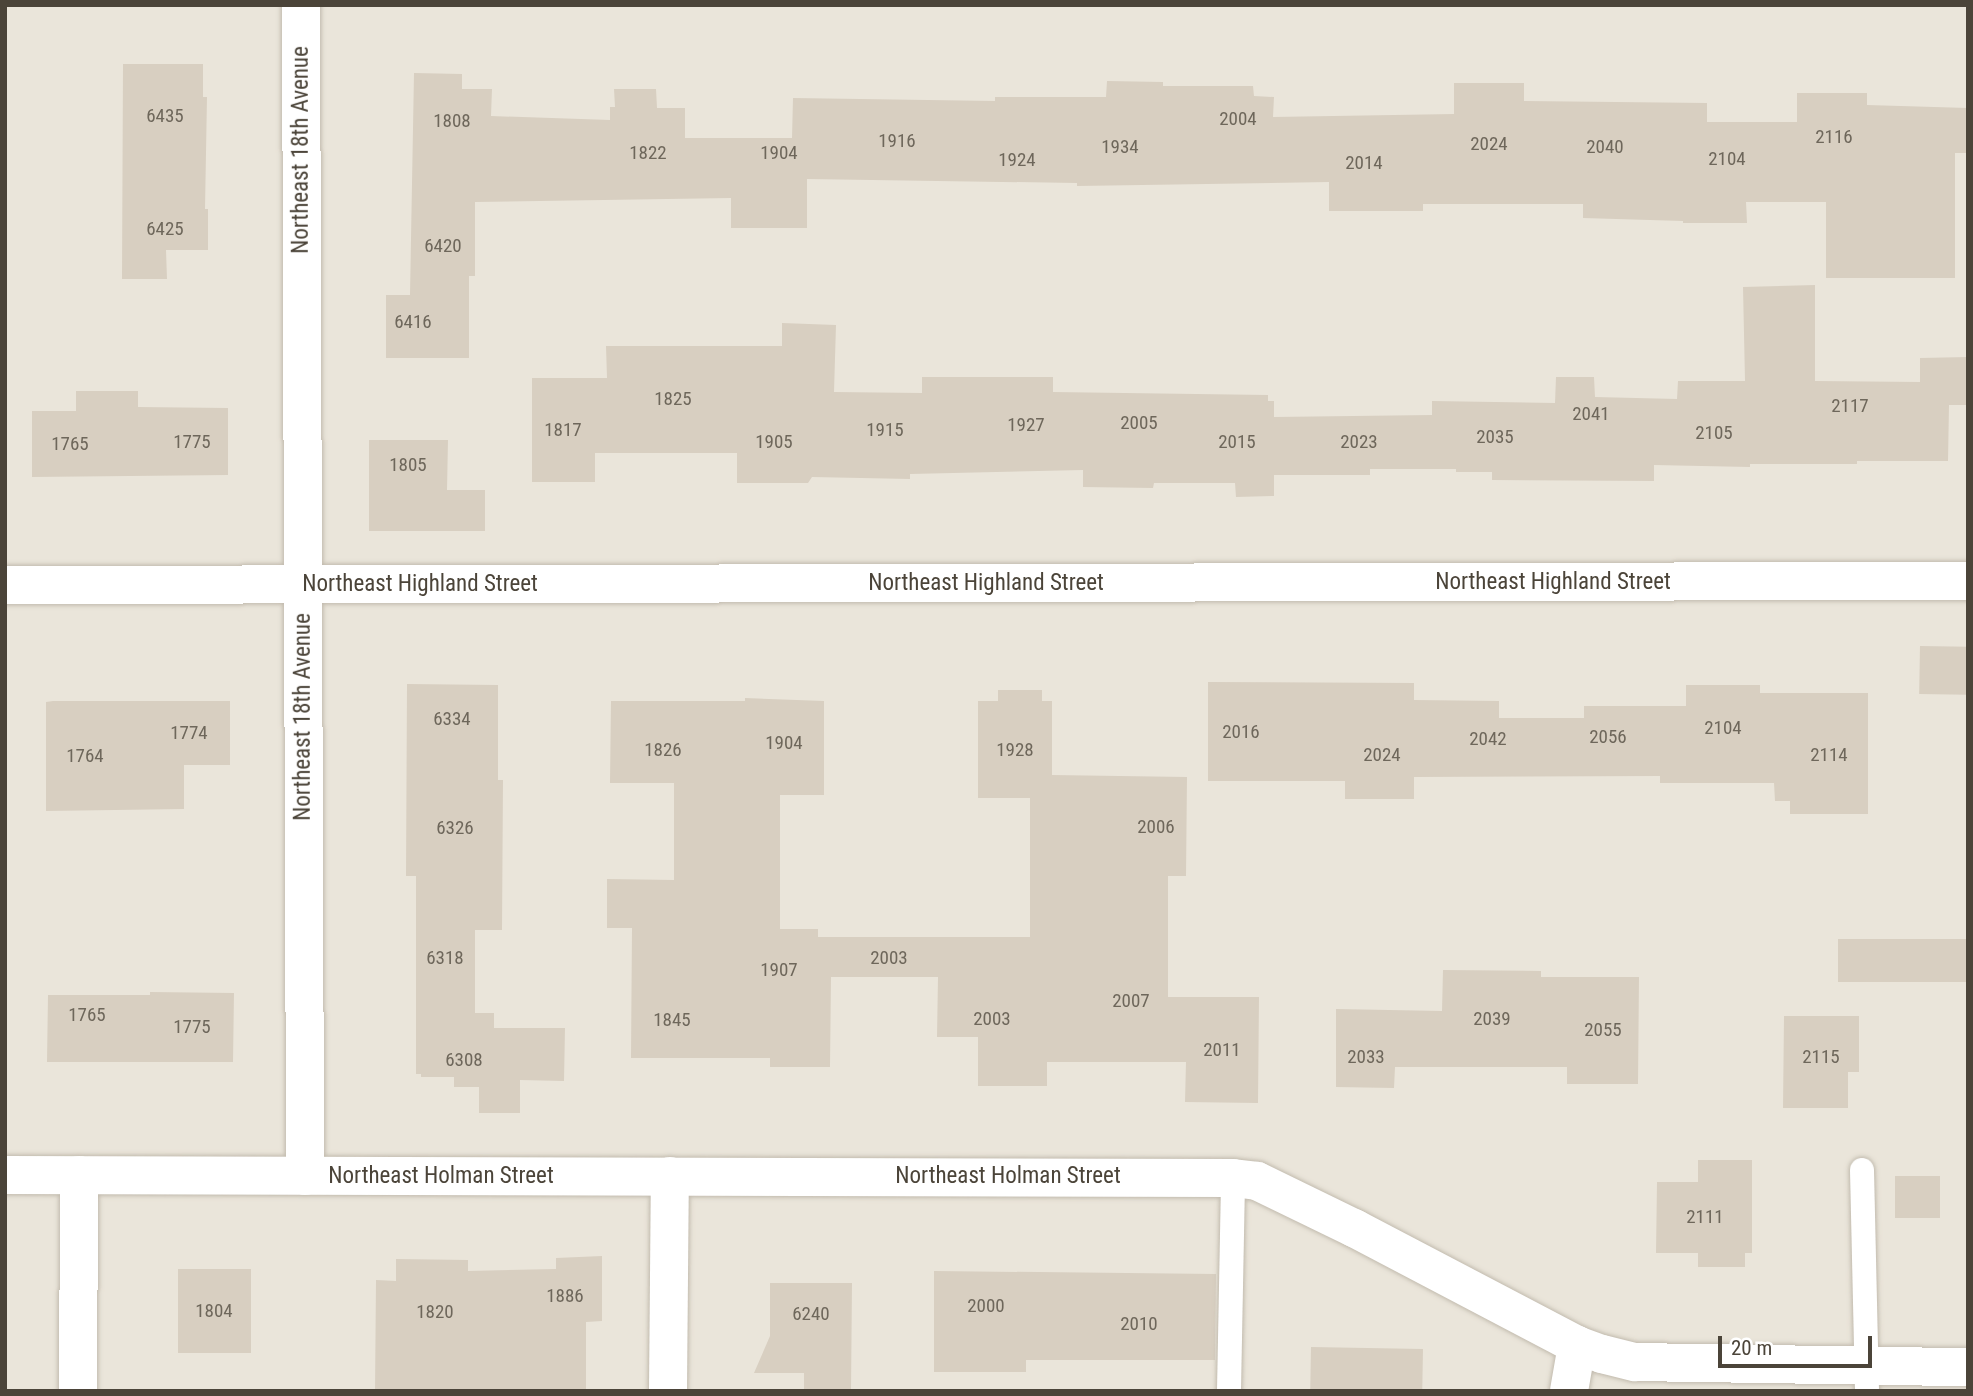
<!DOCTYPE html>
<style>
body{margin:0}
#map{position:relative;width:1973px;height:1396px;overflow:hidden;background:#f6f3ec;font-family:"Roboto Condensed",sans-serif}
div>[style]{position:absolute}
.residential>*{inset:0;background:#eae5da;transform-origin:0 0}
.building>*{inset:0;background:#d8cfc1;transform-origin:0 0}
.roads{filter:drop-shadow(0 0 2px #c2bbae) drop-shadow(0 0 2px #c2bbae)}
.service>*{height:24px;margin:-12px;padding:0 12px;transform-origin:12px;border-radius:12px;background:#fff}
.minor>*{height:38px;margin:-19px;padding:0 19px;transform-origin:19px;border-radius:19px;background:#fff}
span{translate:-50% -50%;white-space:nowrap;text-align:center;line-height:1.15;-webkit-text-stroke:5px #fff;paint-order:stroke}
.number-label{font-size:19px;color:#6e675b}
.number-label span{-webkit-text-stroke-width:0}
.street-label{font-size:23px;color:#4b4439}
.frame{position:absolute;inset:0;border:7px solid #4b4439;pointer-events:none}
.scale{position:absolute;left:1718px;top:1336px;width:154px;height:32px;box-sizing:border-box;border:4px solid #4b4439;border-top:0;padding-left:9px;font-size:21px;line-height:24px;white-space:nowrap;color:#4b4439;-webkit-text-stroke:5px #fff;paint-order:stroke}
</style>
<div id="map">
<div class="residential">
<i style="left:5px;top:5px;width:1963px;height:1386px"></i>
</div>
<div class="building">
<i style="clip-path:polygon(123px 64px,203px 64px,203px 97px,207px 97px,205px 209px,208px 209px,208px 250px,166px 250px,167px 279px,122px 279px)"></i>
<i style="clip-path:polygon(414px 73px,462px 74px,462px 89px,492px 89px,491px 116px,610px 120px,610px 107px,615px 107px,614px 89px,656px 89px,657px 108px,685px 108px,685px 138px,792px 138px,793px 98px,995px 101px,995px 97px,1106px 97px,1107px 81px,1163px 82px,1163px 86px,1253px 86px,1254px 96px,1274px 97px,1273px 117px,1454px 114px,1454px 83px,1524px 83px,1524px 101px,1707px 103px,1707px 122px,1797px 122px,1797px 93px,1867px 93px,1867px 105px,1968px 108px,1968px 153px,1955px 153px,1955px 278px,1826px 278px,1826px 202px,1746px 202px,1747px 223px,1683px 223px,1683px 221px,1583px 218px,1583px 204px,1423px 204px,1423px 211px,1329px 211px,1329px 182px,1077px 186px,1077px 183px,807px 179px,807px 228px,731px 228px,731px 198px,475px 202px,475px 276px,469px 276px,469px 358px,386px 358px,386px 295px,410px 295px)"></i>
<i style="clip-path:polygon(1815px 285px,1815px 381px,1920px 382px,1920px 358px,1968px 357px,1968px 405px,1949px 405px,1948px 461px,1857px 461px,1857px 464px,1750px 464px,1750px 467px,1654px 465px,1654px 481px,1492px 480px,1492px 472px,1456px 472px,1456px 469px,1370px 469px,1370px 475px,1274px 475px,1274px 496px,1236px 497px,1235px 483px,1154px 483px,1153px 488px,1083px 487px,1083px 470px,910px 474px,910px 479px,812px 477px,808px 483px,737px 483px,737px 453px,595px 453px,595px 482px,532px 482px,532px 378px,607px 378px,606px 346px,782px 346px,782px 323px,836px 325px,834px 392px,922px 393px,922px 377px,1053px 377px,1053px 392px,1268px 395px,1268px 401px,1274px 401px,1274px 417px,1432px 415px,1432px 401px,1555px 403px,1556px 377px,1594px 377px,1595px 397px,1677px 399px,1678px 381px,1745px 381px,1743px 287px)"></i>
<i style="clip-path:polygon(76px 391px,138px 391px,138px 407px,228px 408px,228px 475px,32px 477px,32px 411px,76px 411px)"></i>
<i style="clip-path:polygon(369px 440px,448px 440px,447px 490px,485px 490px,485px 531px,369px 531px)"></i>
<i style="left:1920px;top:646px;width:48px;height:48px;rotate:1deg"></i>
<i style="clip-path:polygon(1208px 682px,1414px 683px,1414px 700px,1499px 701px,1499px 718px,1584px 718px,1584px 706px,1686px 706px,1686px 685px,1760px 685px,1760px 693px,1868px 693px,1868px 814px,1790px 814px,1790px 801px,1775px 801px,1774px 783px,1660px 783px,1660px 776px,1414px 777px,1414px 799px,1345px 799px,1345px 781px,1208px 781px)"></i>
<i style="clip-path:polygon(407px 684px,498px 685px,498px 780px,503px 780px,502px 930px,475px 930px,475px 1013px,494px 1013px,494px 1028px,565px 1028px,564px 1081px,520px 1080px,520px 1113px,479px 1113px,479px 1087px,454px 1087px,454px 1077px,421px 1077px,421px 1074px,416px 1074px,416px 876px,406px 876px)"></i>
<i style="clip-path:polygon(998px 690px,1042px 690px,1042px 701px,1052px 701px,1052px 775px,1187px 777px,1186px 876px,1168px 876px,1168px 997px,1259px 997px,1258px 1103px,1185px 1102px,1186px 1062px,1047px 1062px,1047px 1086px,978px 1086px,978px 1037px,937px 1037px,938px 977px,831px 977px,830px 1067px,770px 1067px,770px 1058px,631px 1058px,632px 928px,607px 928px,607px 879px,674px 880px,674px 783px,610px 783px,611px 701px,745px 701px,745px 698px,824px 701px,824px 795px,780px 795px,780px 929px,818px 929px,818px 937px,1030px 937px,1030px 798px,978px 798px,978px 701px,998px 701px)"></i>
<i style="clip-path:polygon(53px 701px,230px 701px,230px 765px,184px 765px,184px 809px,46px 811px,46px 702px)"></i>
<i style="left:1838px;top:939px;width:130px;height:43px"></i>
<i style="clip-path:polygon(1443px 970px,1541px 971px,1541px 977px,1639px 977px,1638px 1084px,1567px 1084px,1567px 1067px,1395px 1067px,1394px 1088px,1336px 1087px,1336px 1009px,1442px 1011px)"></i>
<i style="clip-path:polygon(150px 992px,234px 993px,233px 1062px,47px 1062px,48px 995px,150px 995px)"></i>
<i style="clip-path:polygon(1784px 1016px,1859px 1016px,1859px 1072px,1848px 1072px,1848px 1108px,1783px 1108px)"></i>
<i style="clip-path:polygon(1698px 1160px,1752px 1160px,1752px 1253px,1745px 1253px,1745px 1267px,1698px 1267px,1698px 1253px,1656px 1253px,1657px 1182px,1698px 1182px)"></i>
<i style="left:1895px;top:1176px;width:45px;height:42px"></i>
<i style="clip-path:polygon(602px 1256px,602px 1321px,586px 1322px,586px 1391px,375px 1391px,376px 1280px,396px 1281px,396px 1259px,468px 1260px,468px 1271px,556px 1269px,556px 1258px)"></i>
<i style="left:178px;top:1269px;width:73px;height:84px"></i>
<i style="clip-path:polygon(934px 1271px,1216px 1274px,1215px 1360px,1026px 1360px,1026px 1372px,934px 1372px)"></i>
<i style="clip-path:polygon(770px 1283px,852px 1283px,851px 1391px,804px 1391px,804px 1373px,754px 1373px,770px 1336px)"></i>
<i style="left:1311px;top:1347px;width:112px;height:44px;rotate:1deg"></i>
</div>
<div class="roads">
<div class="service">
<i style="left:1862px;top:1170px;width:221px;rotate:88.7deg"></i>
<i style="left:1229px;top:1391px;width:213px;rotate:-88.9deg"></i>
</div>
<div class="minor">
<i style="left:301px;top:5px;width:1171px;rotate:89.8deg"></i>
<i style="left:5px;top:585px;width:1963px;rotate:-0.12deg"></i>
<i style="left:5px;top:1175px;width:1228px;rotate:0.14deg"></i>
<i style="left:1233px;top:1178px;width:24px;rotate:7deg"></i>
<i style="left:1257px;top:1181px;width:108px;rotate:25.9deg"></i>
<i style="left:1354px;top:1228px;width:252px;rotate:27.7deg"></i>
<i style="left:1577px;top:1345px;width:27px;rotate:20deg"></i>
<i style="left:1602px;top:1354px;width:34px;rotate:14deg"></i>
<i style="left:1635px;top:1362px;width:333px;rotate:0.9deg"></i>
<i style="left:78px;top:1391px;width:216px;rotate:-89.7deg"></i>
<i style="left:668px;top:1391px;width:215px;rotate:-89.5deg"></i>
<i style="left:1569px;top:1391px;width:47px;rotate:-80.1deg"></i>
</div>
</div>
<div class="number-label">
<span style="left:165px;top:116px">6435</span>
<span style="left:1238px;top:119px">2004</span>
<span style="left:452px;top:121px">1808</span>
<span style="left:1834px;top:137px">2116</span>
<span style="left:897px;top:141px">1916</span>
<span style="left:1489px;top:144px">2024</span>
<span style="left:1120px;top:147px">1934</span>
<span style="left:1605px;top:147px">2040</span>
<span style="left:648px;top:153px">1822</span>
<span style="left:779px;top:153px">1904</span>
<span style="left:1727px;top:159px">2104</span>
<span style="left:1017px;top:160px">1924</span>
<span style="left:1364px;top:163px">2014</span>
<span style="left:165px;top:229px">6425</span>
<span style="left:443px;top:246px">6420</span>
<span style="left:413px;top:322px">6416</span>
<span style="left:673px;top:399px">1825</span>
<span style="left:1850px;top:406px">2117</span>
<span style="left:1591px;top:414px">2041</span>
<span style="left:1139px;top:423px">2005</span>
<span style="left:1026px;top:425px">1927</span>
<span style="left:563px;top:430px">1817</span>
<span style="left:885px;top:430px">1915</span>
<span style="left:1714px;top:433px">2105</span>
<span style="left:1495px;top:437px">2035</span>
<span style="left:192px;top:442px">1775</span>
<span style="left:774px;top:442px">1905</span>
<span style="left:1237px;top:442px">2015</span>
<span style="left:1359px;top:442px">2023</span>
<span style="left:70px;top:444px">1765</span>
<span style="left:408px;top:465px">1805</span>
<span style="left:452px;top:719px">6334</span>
<span style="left:1723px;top:728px">2104</span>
<span style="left:1241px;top:732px">2016</span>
<span style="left:189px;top:733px">1774</span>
<span style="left:1608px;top:737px">2056</span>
<span style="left:1488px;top:739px">2042</span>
<span style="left:784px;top:743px">1904</span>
<span style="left:663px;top:750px">1826</span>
<span style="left:1015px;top:750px">1928</span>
<span style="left:1382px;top:755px">2024</span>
<span style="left:1829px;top:755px">2114</span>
<span style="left:85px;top:756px">1764</span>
<span style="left:1156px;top:827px">2006</span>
<span style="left:455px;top:828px">6326</span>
<span style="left:445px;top:958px">6318</span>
<span style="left:889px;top:958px">2003</span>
<span style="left:779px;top:970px">1907</span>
<span style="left:1131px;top:1001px">2007</span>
<span style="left:87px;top:1015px">1765</span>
<span style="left:992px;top:1019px">2003</span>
<span style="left:1492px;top:1019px">2039</span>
<span style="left:672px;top:1020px">1845</span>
<span style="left:192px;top:1027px">1775</span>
<span style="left:1603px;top:1030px">2055</span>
<span style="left:1222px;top:1050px">2011</span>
<span style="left:1366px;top:1057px">2033</span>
<span style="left:1821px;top:1057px">2115</span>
<span style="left:464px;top:1060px">6308</span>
<span style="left:1705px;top:1217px">2111</span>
<span style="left:565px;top:1296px">1886</span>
<span style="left:986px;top:1306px">2000</span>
<span style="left:214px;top:1311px">1804</span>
<span style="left:435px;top:1312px">1820</span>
<span style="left:811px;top:1314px">6240</span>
<span style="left:1139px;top:1324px">2010</span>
</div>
<div class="street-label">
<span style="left:301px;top:150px;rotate:-90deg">Northeast 18th Avenue</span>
<span style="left:1553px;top:582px">Northeast Highland Street</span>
<span style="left:986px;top:583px">Northeast Highland Street</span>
<span style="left:420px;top:584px">Northeast Highland Street</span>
<span style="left:303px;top:717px;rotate:-90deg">Northeast 18th Avenue</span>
<span style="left:441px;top:1176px">Northeast Holman Street</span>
<span style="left:1008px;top:1176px">Northeast Holman Street</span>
</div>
<div class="frame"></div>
<div class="scale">20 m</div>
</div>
